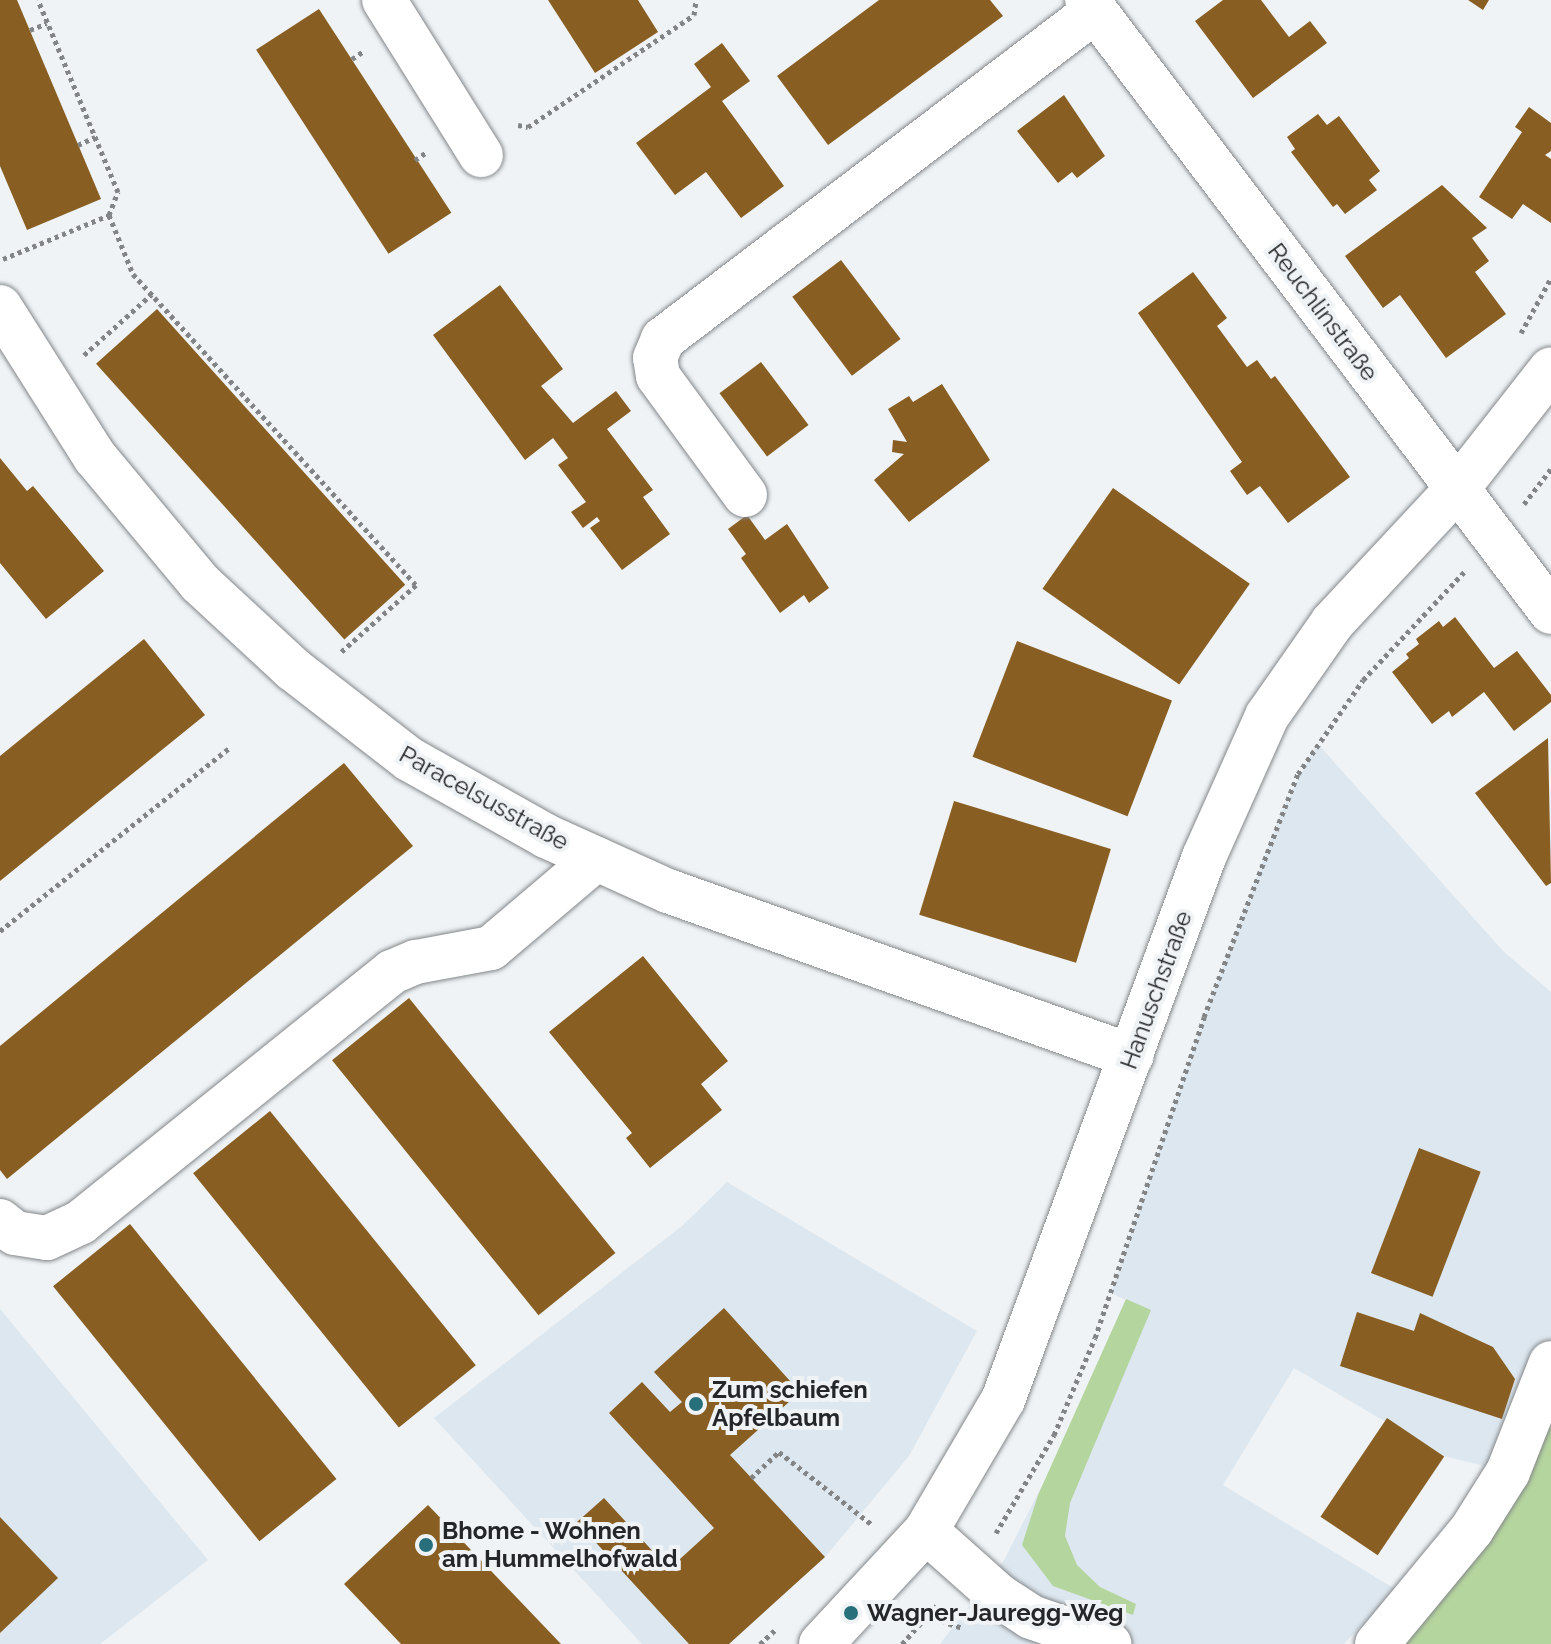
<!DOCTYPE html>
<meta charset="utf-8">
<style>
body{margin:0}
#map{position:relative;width:1551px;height:1644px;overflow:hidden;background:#eff3f5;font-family:Raleway,sans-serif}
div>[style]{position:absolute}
.built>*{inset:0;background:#dde7ef}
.green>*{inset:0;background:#b5d59e}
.building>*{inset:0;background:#895e22;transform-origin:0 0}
.path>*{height:5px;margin-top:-2.5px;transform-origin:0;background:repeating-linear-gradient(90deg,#828485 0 4px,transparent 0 8px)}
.roads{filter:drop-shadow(0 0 2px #84878a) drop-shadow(0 0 2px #84878a)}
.minor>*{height:44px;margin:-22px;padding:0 22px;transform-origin:22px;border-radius:22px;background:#fff}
.dots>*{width:22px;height:22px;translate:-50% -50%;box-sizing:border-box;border:4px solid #eff3f5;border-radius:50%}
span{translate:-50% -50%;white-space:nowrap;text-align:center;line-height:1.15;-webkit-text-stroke:8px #eff3f5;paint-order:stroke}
.street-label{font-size:24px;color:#252627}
.poi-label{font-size:24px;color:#252627;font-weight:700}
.left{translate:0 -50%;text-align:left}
</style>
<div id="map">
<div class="built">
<i style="clip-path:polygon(1317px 743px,1503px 951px,1551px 992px,1551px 1357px,1508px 1472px,1444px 1456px,1294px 1368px,1223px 1485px,1395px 1589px,1344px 1644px,940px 1644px,1003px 1562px,1065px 1441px,1126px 1300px,1111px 1293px,1204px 1017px,1281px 813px)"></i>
<i style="clip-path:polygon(727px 1182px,977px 1331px,909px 1456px,825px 1557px,729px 1644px,642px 1644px,434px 1418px,682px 1226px)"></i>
<i style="clip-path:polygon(0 1309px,208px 1560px,100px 1644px,0 1644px)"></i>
</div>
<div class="green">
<i style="clip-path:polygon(1126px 1299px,1151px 1310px,1070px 1503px,1065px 1536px,1077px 1565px,1100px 1587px,1136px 1604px,1133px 1615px,1053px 1586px,1022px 1545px,1038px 1495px)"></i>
<i style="clip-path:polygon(1551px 1425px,1551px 1644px,1404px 1644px,1477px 1549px)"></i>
</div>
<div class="building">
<i style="clip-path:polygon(0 0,17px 0,101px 199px,27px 230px,0 166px)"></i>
<i style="clip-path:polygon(548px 0,638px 0,658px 32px,595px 73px)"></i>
<i style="clip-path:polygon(879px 0,990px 0,1003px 16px,828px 145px,777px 76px)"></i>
<i style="clip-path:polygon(1223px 0,1261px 0,1289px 37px,1310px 21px,1327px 43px,1253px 98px,1195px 21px)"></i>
<i style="clip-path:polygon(1468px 0,1489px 0,1483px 10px)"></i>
<i style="left:319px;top:9px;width:243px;height:75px;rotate:57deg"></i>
<i style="clip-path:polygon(722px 43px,750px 81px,722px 101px,784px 186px,741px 218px,706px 172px,675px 195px,636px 143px,711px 87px,694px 64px)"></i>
<i style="clip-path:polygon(1064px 95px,1105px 156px,1077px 178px,1072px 172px,1058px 183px,1017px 131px)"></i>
<i style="clip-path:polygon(1529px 107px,1551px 123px,1551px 151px,1545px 155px,1551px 159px,1551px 223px,1523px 204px,1512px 219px,1479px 197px,1522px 132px,1515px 127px)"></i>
<i style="clip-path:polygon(1318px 114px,1327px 125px,1339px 116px,1380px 171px,1369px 180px,1377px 190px,1345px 214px,1337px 204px,1333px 207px,1291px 152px,1295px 149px,1287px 137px)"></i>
<i style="clip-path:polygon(1442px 185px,1487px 228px,1472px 238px,1489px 261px,1475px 272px,1506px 314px,1446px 358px,1400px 295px,1383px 308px,1345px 256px)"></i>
<i style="left:841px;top:260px;width:99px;height:61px;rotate:53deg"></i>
<i style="clip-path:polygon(1193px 272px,1227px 318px,1217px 326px,1247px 367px,1257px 360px,1271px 379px,1275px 376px,1350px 477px,1288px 523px,1260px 486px,1247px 495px,1230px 471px,1242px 462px,1138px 313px)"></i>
<i style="clip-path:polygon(500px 285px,563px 369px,541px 386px,573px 423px,616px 391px,631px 411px,607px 429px,653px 490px,643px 497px,670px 534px,622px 570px,590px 528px,600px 521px,597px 517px,583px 528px,571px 512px,586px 502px,558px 465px,568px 458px,553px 438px,525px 460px,433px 335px)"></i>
<i style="left:157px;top:309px;width:371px;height:82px;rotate:48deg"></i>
<i style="left:761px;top:362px;width:79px;height:52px;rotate:53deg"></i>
<i style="clip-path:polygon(942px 384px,990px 460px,909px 522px,874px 480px,904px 454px,892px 452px,893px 440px,907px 442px,888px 409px,909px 396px,913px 402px)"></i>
<i style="clip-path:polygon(0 458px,27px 491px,33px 486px,104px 571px,46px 619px,0 563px)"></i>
<i style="left:1113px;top:488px;width:167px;height:123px;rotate:35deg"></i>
<i style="clip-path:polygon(747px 515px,765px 540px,787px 524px,829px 588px,809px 603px,804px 595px,780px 613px,741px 558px,746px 554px,728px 529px)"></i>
<i style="clip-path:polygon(1455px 617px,1494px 668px,1517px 651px,1551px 695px,1551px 702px,1514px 731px,1484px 692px,1452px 717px,1449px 711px,1432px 724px,1392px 672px,1409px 658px,1406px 654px,1419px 644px,1416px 639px,1439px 621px,1443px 627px)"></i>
<i style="clip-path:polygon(144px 639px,205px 715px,0 881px,0 756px)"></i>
<i style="left:1017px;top:641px;width:166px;height:124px;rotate:21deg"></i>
<i style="clip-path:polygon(1548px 738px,1551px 883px,1546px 886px,1475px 793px)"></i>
<i style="clip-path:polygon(344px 763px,413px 846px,7px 1179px,0 1170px,0 1046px)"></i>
<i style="left:954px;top:801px;width:164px;height:119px;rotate:17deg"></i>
<i style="clip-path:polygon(643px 956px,728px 1061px,701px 1084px,722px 1110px,650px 1168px,626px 1138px,632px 1133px,549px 1032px)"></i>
<i style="left:409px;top:998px;width:328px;height:99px;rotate:51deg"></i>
<i style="left:270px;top:1111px;width:327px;height:99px;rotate:51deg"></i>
<i style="left:1419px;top:1148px;width:66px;height:134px;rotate:21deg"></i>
<i style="left:130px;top:1224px;width:328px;height:99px;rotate:51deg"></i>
<i style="clip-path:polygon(724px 1308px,800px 1392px,730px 1455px,825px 1557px,729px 1644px,689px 1644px,577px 1522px,604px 1498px,669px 1569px,714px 1528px,609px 1413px,642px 1382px,670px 1412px,682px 1402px,654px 1372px)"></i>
<i style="clip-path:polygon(1357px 1312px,1414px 1331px,1420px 1313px,1493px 1347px,1515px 1379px,1502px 1419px,1340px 1366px)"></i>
<i style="left:1387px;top:1418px;width:69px;height:119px;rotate:34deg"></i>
<i style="clip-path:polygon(428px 1505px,561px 1644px,401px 1644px,344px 1584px)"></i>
<i style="clip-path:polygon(0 1517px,58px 1578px,0 1633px)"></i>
</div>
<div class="path">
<i style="left:30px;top:30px;width:18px;rotate:-22deg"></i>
<i style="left:352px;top:59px;width:14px;rotate:-34deg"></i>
<i style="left:518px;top:125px;width:10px;rotate:11deg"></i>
<i style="left:528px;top:127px;width:200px;rotate:-34deg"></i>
<i style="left:694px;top:15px;width:15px;rotate:-82deg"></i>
<i style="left:78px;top:145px;width:19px;rotate:-25deg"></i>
<i style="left:415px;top:160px;width:14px;rotate:-34deg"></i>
<i style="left:109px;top:215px;width:64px;rotate:67.9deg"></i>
<i style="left:133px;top:274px;width:420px;rotate:47.7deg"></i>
<i style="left:416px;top:585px;width:101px;rotate:138.2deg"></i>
<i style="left:3px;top:259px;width:115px;rotate:-22.5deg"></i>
<i style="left:109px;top:215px;width:25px;rotate:-69deg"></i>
<i style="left:118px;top:192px;width:208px;rotate:-112.6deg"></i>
<i style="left:1521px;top:333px;width:63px;rotate:-61.4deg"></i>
<i style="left:84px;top:355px;width:91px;rotate:-41.9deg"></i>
<i style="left:1524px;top:504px;width:44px;rotate:-52.4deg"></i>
<i style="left:0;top:931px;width:293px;rotate:-38.6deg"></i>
<i style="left:751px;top:1478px;width:38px;rotate:-43deg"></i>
<i style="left:779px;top:1452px;width:117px;rotate:38deg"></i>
<i style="left:996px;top:1533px;width:114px;rotate:-59.4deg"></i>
<i style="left:1054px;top:1435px;width:105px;rotate:-67.1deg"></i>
<i style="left:1095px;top:1338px;width:339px;rotate:-71.2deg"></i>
<i style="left:1204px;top:1017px;width:261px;rotate:-68.9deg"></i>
<i style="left:1298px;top:774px;width:114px;rotate:-55.3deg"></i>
<i style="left:1363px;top:680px;width:148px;rotate:-46.9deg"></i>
<i style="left:926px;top:1616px;width:39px;rotate:18deg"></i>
<i style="left:760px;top:1644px;width:23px;rotate:-43deg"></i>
<i style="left:902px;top:1644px;width:55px;rotate:-47.9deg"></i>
</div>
<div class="roads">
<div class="minor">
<i style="left:384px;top:0;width:183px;rotate:58deg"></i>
<i style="left:1087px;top:0;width:768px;rotate:52.83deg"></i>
<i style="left:0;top:307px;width:178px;rotate:57.7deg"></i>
<i style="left:95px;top:457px;width:164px;rotate:50.2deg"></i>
<i style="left:200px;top:583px;width:127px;rotate:42.8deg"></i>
<i style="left:293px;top:669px;width:147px;rotate:37.8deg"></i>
<i style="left:409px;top:759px;width:157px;rotate:29.3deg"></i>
<i style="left:546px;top:836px;width:134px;rotate:24.3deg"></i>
<i style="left:668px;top:891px;width:492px;rotate:19.6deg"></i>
<i style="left:745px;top:495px;width:147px;rotate:-126.2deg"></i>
<i style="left:658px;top:376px;width:18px;rotate:-99deg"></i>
<i style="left:655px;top:358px;width:21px;rotate:-67deg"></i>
<i style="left:663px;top:339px;width:542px;rotate:-37.21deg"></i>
<i style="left:0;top:1221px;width:19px;rotate:39deg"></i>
<i style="left:15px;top:1233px;width:32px;rotate:9deg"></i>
<i style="left:47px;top:1238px;width:38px;rotate:-25deg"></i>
<i style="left:81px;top:1222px;width:399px;rotate:-38.8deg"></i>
<i style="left:392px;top:972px;width:26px;rotate:-23deg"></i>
<i style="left:416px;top:962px;width:76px;rotate:-10.6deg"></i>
<i style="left:491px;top:948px;width:138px;rotate:-40.3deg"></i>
<i style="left:926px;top:1531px;width:98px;rotate:41.7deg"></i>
<i style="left:999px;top:1596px;width:38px;rotate:33deg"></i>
<i style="left:1031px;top:1617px;width:83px;rotate:19.1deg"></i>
<i style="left:821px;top:1644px;width:154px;rotate:-47.1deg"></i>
<i style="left:926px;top:1531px;width:152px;rotate:-59.6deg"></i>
<i style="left:1003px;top:1400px;width:579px;rotate:-69.69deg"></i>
<i style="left:1204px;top:857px;width:154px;rotate:-65.9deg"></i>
<i style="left:1267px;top:716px;width:113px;rotate:-55deg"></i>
<i style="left:1332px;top:623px;width:183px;rotate:-47deg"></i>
<i style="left:1457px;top:489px;width:152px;rotate:-51.9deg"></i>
<i style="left:1377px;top:1644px;width:149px;rotate:-50.4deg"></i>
<i style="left:1472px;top:1529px;width:67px;rotate:-57.7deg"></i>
<i style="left:1508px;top:1472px;width:117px;rotate:-68.5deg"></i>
</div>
</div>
<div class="dots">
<i style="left:696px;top:1404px;background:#276f7a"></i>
<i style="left:426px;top:1545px;background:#276f7a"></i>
<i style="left:851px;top:1613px;background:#276f7a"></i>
</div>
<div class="street-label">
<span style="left:1323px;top:312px;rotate:53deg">Reuchlinstraße</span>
<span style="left:484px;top:798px;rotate:29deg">Paracelsusstraße</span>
<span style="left:1156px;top:990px;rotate:-70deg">Hanuschstraße</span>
</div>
<div class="poi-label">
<span class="left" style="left:712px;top:1404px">Zum schiefen<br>Apfelbaum</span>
<span class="left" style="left:442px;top:1545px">Bhome - Wohnen<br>am Hummelhofwald</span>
<span class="left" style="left:867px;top:1613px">Wagner-Jauregg-Weg</span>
</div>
</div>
